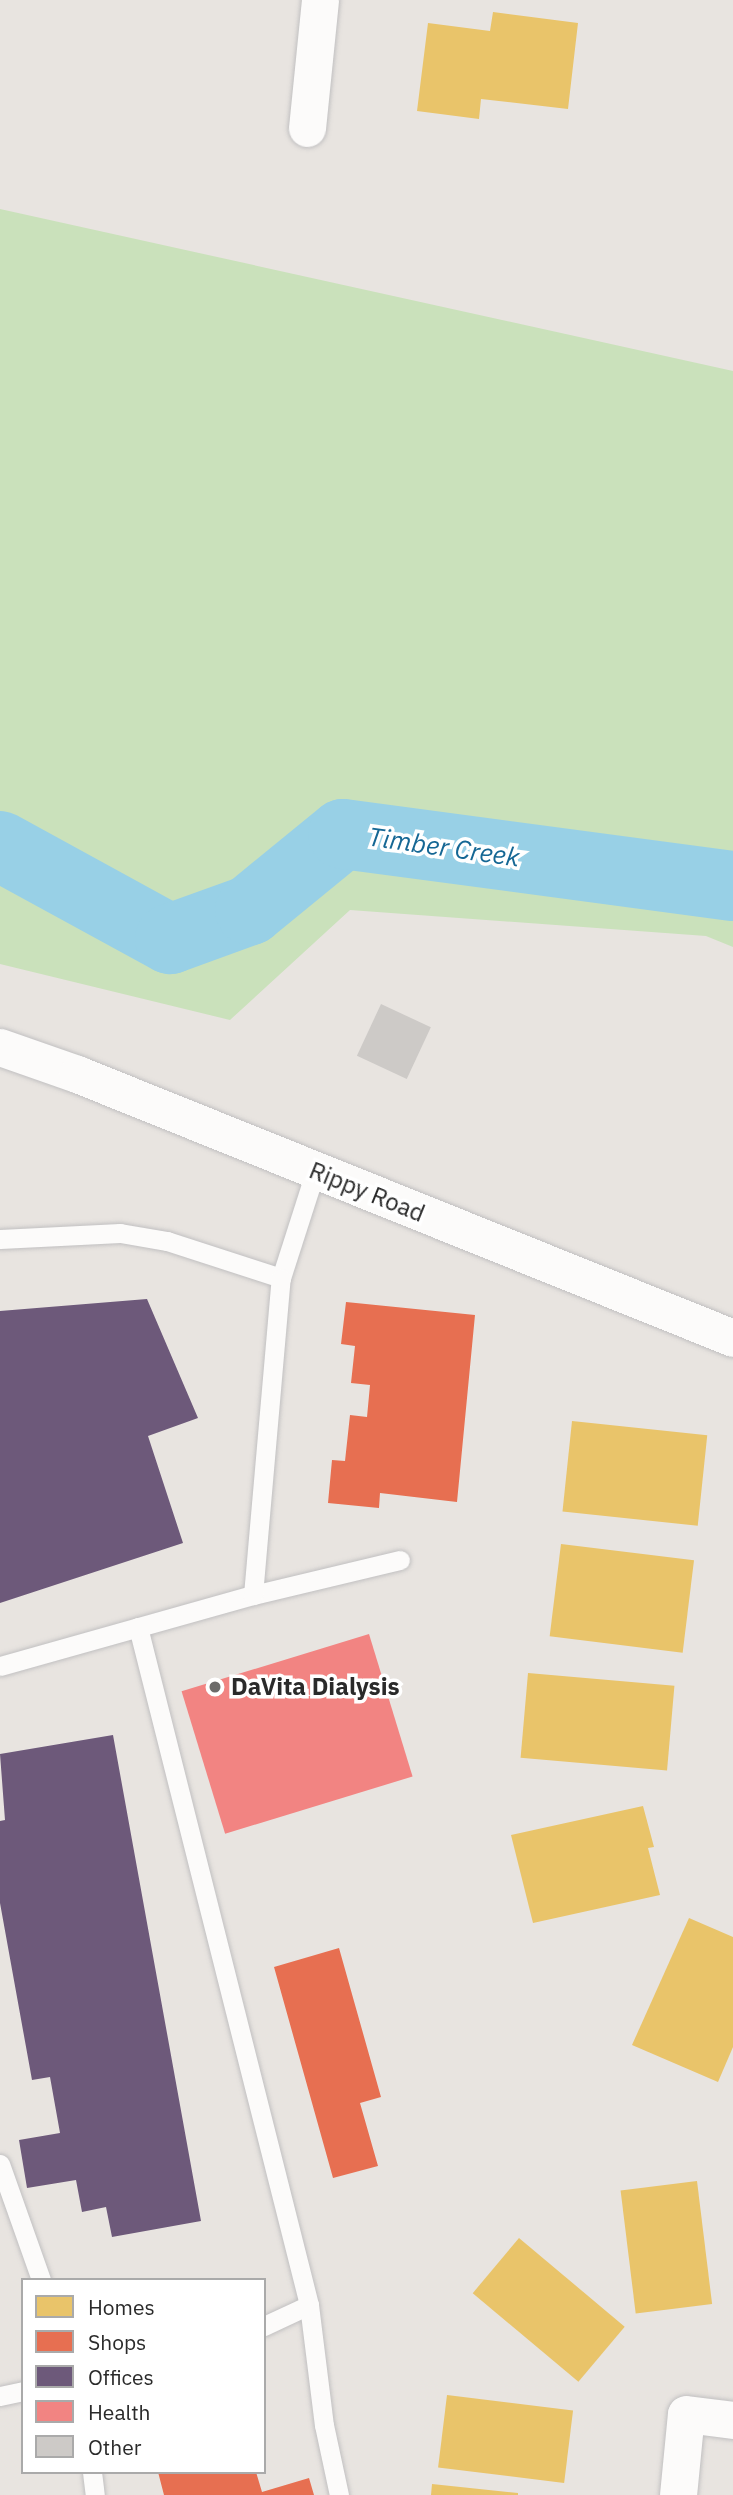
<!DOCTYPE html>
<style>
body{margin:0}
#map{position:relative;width:733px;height:2495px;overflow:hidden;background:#e8e4e0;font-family:"IBM Plex Sans",sans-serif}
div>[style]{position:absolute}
.green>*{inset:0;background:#cae1bb}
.homes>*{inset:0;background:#e9c46a;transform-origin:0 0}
.shops>*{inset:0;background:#e76f51}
.offices>*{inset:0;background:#6d597a}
.health>*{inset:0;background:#f28482;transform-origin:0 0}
.river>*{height:70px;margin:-35px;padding:0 35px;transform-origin:35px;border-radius:35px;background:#98d0e6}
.building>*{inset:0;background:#cdcac7;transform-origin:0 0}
.roads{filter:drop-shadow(0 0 2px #c1c0c1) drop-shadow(0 0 2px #c1c0c1)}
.service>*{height:19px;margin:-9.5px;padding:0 9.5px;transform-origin:9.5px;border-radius:9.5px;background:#fcfbfa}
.minor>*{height:37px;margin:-18.5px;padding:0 18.5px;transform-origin:18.5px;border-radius:18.5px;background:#fcfbfa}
.dots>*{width:19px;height:19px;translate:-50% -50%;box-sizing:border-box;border:4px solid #fff;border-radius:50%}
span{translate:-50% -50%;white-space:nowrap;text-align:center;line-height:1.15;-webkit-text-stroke:7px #fff;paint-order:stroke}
.street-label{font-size:24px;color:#2a2a2a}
.poi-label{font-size:24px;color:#2a2a2a;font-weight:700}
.left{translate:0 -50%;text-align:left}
.water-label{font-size:26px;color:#156794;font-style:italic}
.legend{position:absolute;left:21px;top:2278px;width:245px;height:196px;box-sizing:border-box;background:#fff;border:2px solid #aaa;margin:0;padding:9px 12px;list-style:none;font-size:21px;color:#2a2a2a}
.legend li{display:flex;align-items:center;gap:14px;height:35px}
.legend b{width:35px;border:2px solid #aaa}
</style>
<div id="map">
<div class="green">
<i style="clip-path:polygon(0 209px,733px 371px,733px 947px,706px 936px,350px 910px,230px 1020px,0 964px)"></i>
</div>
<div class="homes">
<i style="clip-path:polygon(493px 12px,578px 23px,568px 109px,481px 99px,479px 119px,417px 111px,428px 23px,490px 31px)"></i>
<i style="left:572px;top:1421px;width:136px;height:91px;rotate:6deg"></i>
<i style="left:561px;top:1544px;width:134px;height:93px;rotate:7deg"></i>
<i style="left:528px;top:1673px;width:147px;height:85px;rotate:5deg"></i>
<i style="clip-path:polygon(643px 1806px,654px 1847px,648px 1848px,660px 1895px,533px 1923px,511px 1835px)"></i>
<i style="clip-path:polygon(689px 1918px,733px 1937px,733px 2047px,718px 2082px,632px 2045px)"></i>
<i style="left:697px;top:2181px;width:124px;height:77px;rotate:83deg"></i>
<i style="left:519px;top:2238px;width:138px;height:72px;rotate:40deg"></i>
<i style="left:447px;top:2395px;width:127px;height:73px;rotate:7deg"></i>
<i style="clip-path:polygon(432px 2484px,518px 2493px,518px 2495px,431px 2495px)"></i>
</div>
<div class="shops">
<i style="clip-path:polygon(346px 1302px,475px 1315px,457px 1502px,380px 1493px,379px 1508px,328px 1503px,332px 1460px,345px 1461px,350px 1415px,367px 1417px,370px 1385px,351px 1383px,355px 1346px,341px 1344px)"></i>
<i style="clip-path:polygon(339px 1948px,381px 2097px,360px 2103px,378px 2166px,333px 2178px,274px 1967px)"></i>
<i style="clip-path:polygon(158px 2472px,256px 2472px,262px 2492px,309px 2478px,314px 2495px,164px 2495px)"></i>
</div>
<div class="offices">
<i style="clip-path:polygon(147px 1299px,198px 1418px,148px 1436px,183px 1543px,0 1603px,0 1311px)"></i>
<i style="clip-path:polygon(113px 1735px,201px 2221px,112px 2237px,106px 2207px,82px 2212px,76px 2180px,27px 2188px,19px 2140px,60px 2133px,50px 2077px,32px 2080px,0 1903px,0 1821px,5px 1820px,0 1754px)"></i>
</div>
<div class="health">
<i style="left:369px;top:1634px;width:149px;height:196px;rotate:73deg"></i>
</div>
<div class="river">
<i style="left:0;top:846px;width:194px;rotate:28.7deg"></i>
<i style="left:170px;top:939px;width:85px;rotate:-19.9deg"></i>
<i style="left:250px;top:910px;width:120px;rotate:-39.3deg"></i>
<i style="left:343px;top:834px;width:393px;rotate:7.6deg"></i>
</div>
<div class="building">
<i style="left:381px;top:1004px;width:55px;height:57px;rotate:25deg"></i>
</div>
<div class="roads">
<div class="service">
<i style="left:0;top:1239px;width:120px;rotate:-2.9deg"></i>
<i style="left:120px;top:1233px;width:48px;rotate:9.7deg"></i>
<i style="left:167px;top:1241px;width:120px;rotate:18deg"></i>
<i style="left:281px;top:1278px;width:111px;rotate:-72.2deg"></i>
<i style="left:253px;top:1595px;width:151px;rotate:-13.4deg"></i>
<i style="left:138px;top:1627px;width:699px;rotate:75.84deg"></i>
<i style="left:309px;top:2305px;width:50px;rotate:155deg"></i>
<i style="left:0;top:1666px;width:263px;rotate:-15.7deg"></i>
<i style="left:253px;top:1595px;width:318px;rotate:-85deg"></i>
<i style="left:0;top:2164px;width:123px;rotate:70.5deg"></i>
<i style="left:309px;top:2305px;width:121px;rotate:82.9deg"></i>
<i style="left:324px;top:2425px;width:72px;rotate:77.9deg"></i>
<i style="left:0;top:2396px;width:24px;rotate:-12deg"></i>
<i style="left:92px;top:2472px;width:23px;rotate:83deg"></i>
</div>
<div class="minor">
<i style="left:307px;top:128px;width:129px;rotate:-84.2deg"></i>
<i style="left:0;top:1047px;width:82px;rotate:19.3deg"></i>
<i style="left:77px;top:1074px;width:707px;rotate:21.92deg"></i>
<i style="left:678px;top:2495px;width:81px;rotate:-84.4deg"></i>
<i style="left:686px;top:2414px;width:47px;rotate:7.3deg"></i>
</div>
</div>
<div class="dots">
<i style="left:215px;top:1687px;background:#6c6b6a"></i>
</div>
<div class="street-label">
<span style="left:367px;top:1192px;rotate:22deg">Rippy Road</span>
</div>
<div class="poi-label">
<span class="left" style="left:231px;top:1687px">DaVita Dialysis</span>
</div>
<div class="water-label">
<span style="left:444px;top:847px;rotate:8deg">Timber Creek</span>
</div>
<ul class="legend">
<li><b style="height:19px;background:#e9c46a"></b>Homes</li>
<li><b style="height:19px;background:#e76f51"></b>Shops</li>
<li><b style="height:19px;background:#6d597a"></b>Offices</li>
<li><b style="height:19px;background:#f28482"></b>Health</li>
<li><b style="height:19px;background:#cdcac7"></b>Other</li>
</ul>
</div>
